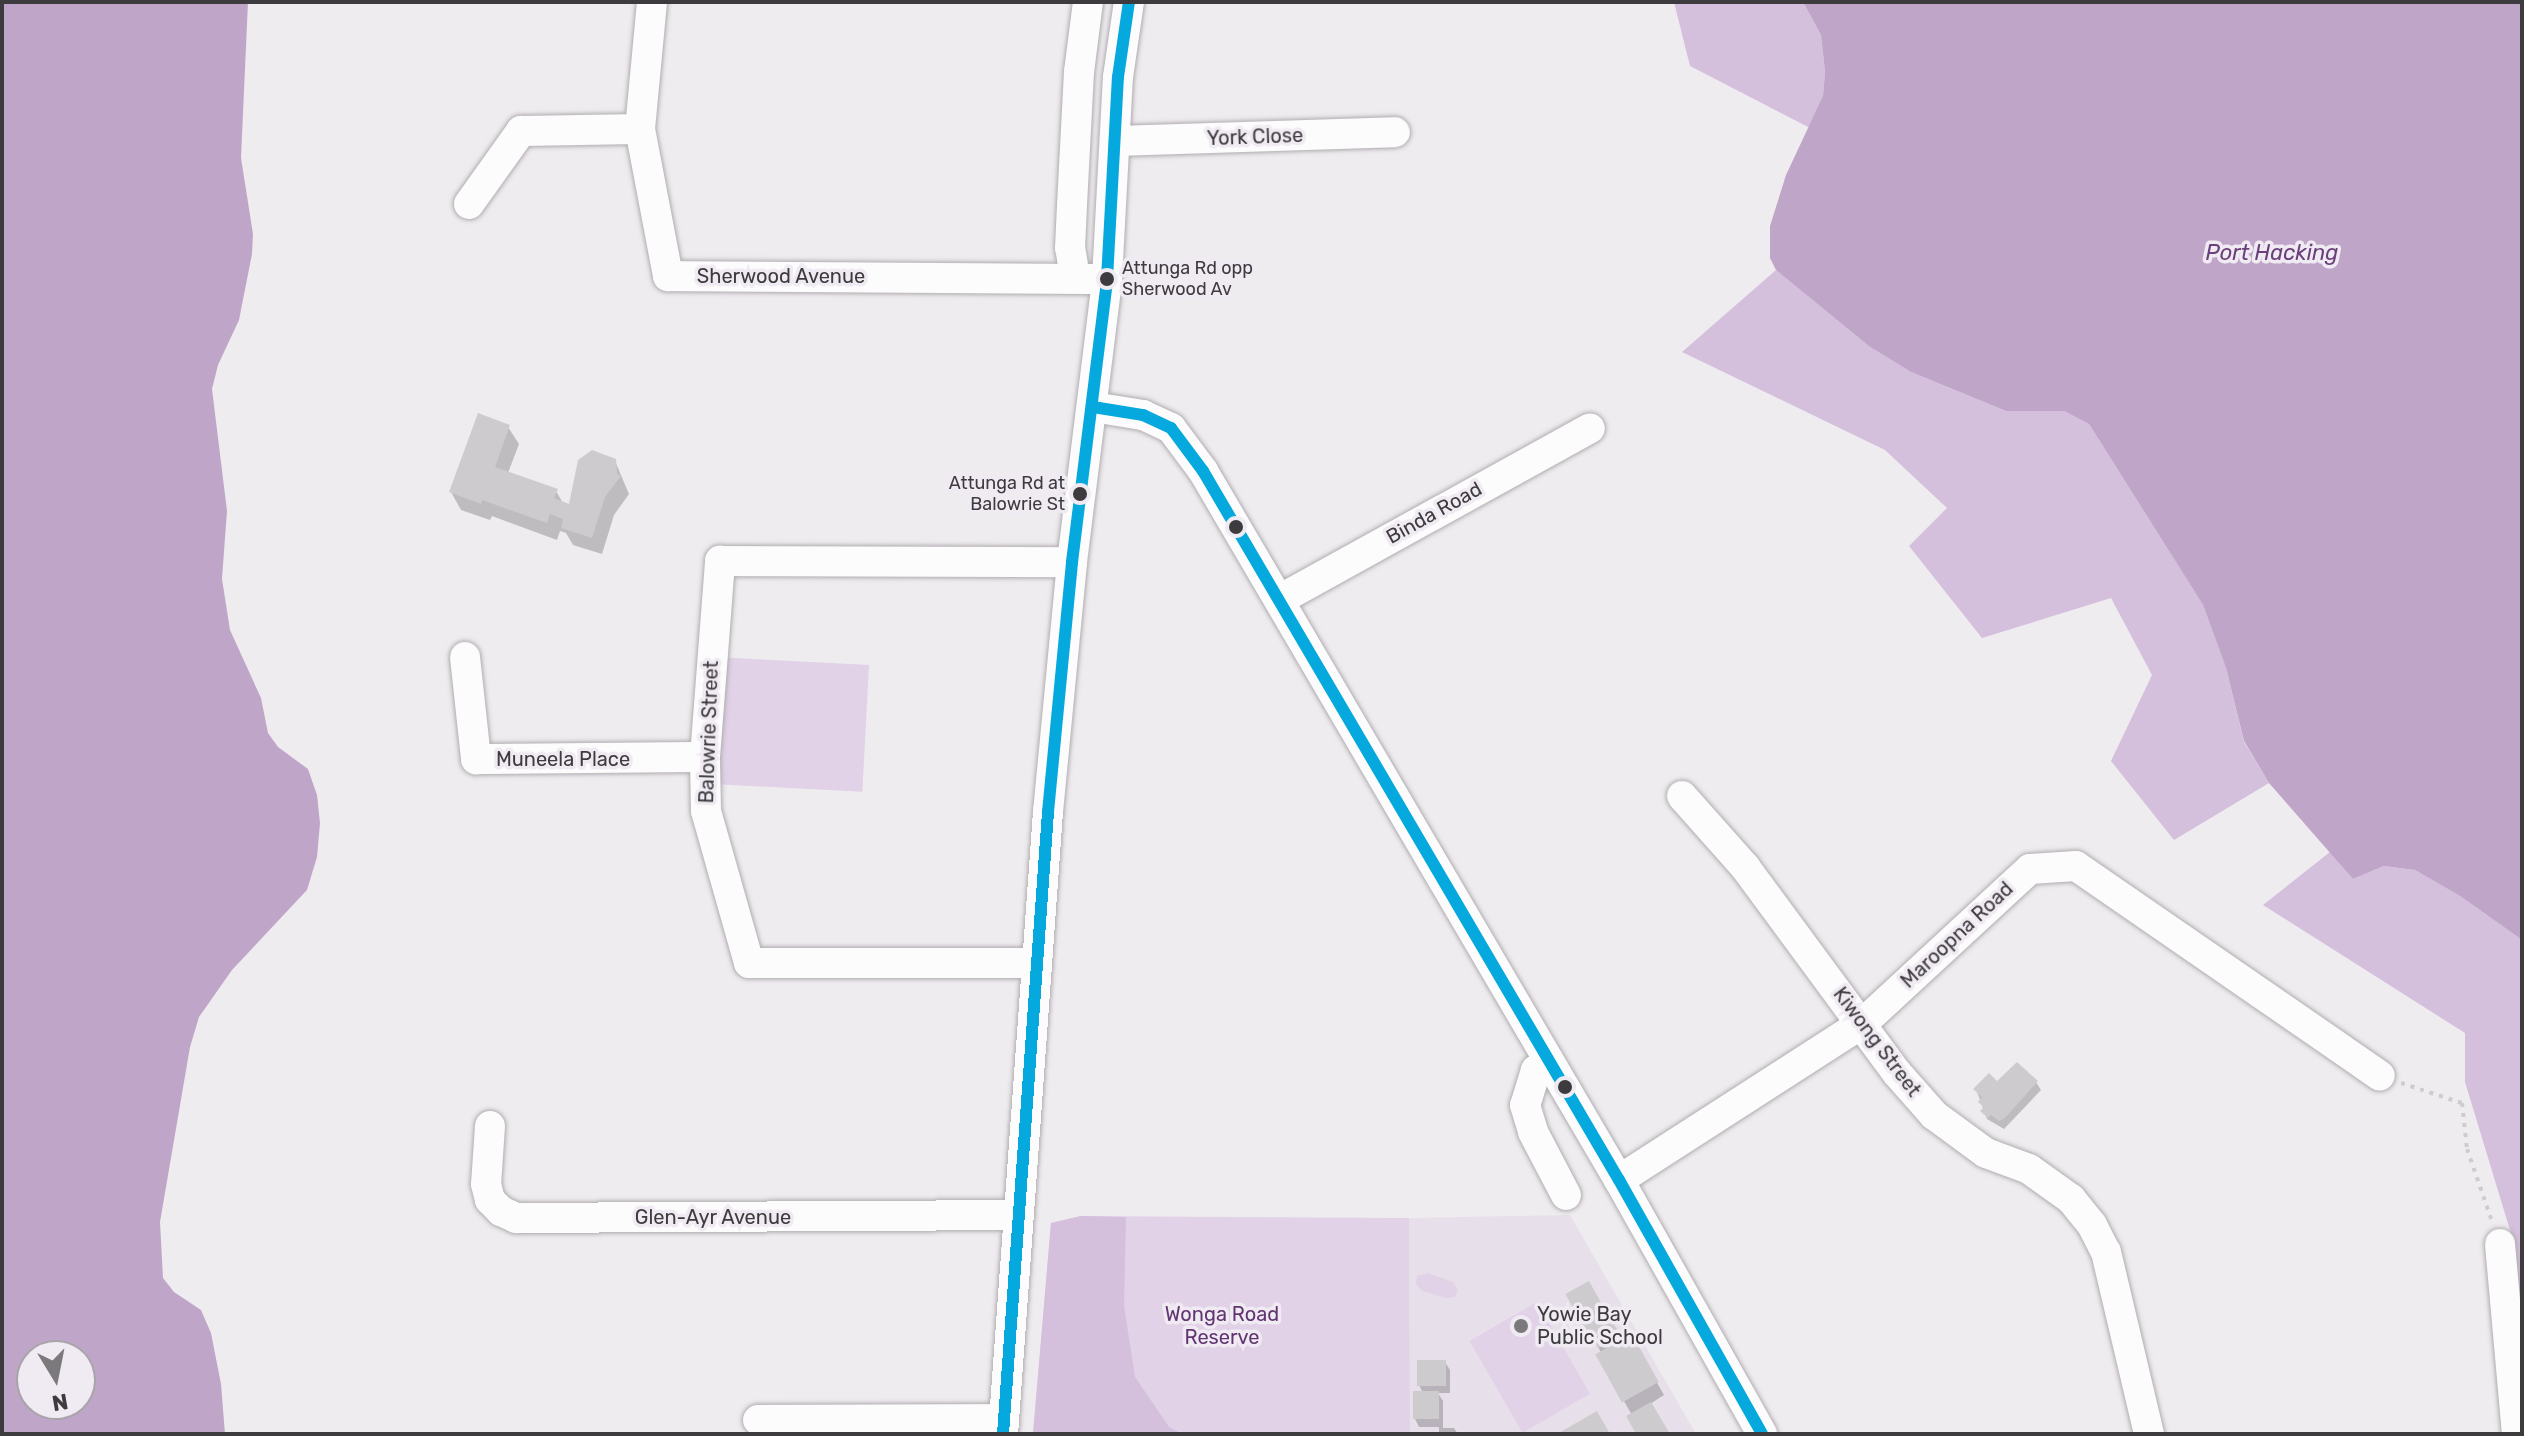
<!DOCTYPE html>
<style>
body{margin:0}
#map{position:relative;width:2524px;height:1436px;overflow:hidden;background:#efecf0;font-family:Rubik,sans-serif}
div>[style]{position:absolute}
.built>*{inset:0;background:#e7e0ea}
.green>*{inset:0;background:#e1d2e7;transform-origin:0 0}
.forest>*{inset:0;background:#d4bfdc}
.water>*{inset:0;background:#bfa6c9}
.shadow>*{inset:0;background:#0003}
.building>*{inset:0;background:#cdcbce;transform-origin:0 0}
.path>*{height:4px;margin-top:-2px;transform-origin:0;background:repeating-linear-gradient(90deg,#cdcdce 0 4px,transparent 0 10px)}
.roads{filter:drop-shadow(0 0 2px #b0adb0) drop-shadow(0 0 2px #b0adb0)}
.minor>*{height:30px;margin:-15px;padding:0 15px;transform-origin:15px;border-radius:15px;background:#fdfcfd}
.bus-1>*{height:12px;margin:-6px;padding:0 6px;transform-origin:6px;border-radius:6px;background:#06a9dd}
.dots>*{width:22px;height:22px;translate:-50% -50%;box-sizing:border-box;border:4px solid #f0eaf2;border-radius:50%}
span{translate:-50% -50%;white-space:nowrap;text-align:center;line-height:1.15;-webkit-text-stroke:7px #f0eaf2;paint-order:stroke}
.bus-label{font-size:18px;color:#3d3b3e}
.left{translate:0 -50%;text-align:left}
.right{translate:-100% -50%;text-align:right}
.street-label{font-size:20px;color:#3d3b3e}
.park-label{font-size:20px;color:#613571}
.poi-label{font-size:20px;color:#3d3b3e}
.water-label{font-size:22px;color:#6b3e7c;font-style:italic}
.frame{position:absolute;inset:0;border:4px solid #3d3b3e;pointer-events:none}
.north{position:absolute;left:16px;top:1340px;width:80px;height:80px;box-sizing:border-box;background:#f0eaf2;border:2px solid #a8a4aa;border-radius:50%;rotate:170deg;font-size:22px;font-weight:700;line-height:32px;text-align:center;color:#3d3b3e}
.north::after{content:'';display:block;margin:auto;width:28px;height:36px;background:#7b797c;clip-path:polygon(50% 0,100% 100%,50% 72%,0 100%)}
</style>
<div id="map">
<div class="built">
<i style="clip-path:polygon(1570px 1215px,1696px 1434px,1410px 1434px,1409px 1218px)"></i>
</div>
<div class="green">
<i style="left:869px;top:665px;width:127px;height:158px;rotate:93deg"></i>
<i style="clip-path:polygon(1081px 1216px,1409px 1218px,1410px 1434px,1033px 1434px,1051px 1223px)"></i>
<i style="clip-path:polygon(1428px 1273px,1453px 1282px,1458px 1290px,1455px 1297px,1446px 1298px,1422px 1291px,1416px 1284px,1417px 1276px)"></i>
<i style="left:1537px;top:1302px;width:106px;height:78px;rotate:60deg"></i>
</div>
<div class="forest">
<i style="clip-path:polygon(1674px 2px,1803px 2px,1821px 35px,1825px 72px,1823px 97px,1810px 128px,1690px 66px)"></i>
<i style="clip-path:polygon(1776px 270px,1870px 347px,1911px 372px,2006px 411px,2064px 411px,2089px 424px,2203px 605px,2226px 668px,2244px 742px,2269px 783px,2174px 840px,2111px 761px,2152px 675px,2111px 598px,1982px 638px,1909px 546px,1947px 508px,1885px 450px,1682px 352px)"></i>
<i style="clip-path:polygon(2330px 852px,2353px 879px,2384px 866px,2415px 870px,2460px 896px,2522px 940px,2522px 1369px,2513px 1240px,2465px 1082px,2465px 1033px,2263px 905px)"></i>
<i style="clip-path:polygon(1081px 1216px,1126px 1217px,1124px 1306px,1135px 1377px,1169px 1427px,1182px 1434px,1033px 1434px,1051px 1223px)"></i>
</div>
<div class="water">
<i style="clip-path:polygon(evenodd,2px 2px,248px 2px,241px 158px,253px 234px,252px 254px,239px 320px,218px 365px,212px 389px,227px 511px,222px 579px,230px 630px,261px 698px,268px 733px,278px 747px,308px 769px,317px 795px,320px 823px,317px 857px,307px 890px,232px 970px,199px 1017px,190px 1047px,160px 1222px,163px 1278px,174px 1292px,201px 1310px,211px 1333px,221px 1384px,225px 1434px,2px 1434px,2px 2px,32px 1356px,80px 1356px,80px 1404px,32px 1404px,32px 1356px)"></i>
<i style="clip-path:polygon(1803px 2px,2522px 2px,2522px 940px,2460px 896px,2415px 870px,2384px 866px,2353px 879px,2269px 783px,2244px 741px,2226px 668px,2203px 605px,2089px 424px,2064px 411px,2006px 411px,1911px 372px,1870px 347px,1776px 270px,1770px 258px,1770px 226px,1786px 175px,1823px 96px,1825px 72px,1821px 35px)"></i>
</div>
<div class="shadow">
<i style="clip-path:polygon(508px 427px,519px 444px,508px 473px,556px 491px,563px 503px,570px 506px,615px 461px,629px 494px,614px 515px,602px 554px,573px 545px,566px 533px,560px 531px,557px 540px,492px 516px,490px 520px,461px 510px,451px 492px)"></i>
<i style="clip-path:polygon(2036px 1082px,2041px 1090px,2004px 1129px,1987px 1119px,1976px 1089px,1997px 1084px)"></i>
<i style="clip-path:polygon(1588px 1284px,1622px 1342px,1631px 1337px,1664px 1395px,1650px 1404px,1668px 1434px,1639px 1434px,1632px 1415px,1598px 1356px,1602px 1354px,1568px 1295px)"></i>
<i style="clip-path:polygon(1445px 1362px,1450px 1370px,1450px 1393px,1438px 1393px,1443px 1401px,1443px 1428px,1454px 1428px,1458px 1434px,1439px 1434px,1439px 1427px,1419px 1427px,1415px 1419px,1423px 1393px,1419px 1385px)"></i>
</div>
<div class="building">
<i style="clip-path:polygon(478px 413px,510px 425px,495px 467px,558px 489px,554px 498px,569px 504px,578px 460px,592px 450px,616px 459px,617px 474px,621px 476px,605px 497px,592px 538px,561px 528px,563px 519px,550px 514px,547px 523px,482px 500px,481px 504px,449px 492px)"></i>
<i style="clip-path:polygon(2017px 1062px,2038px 1081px,2005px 1118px,1999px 1121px,1991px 1115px,1988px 1118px,1980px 1111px,1984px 1107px,1978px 1102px,1982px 1097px,1973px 1089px,1989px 1073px,1997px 1081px)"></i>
<i style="left:1589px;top:1281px;width:29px;height:27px;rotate:61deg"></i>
<i style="left:1604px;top:1309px;width:30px;height:26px;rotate:57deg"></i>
<i style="left:1632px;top:1334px;width:55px;height:42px;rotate:61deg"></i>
<i style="left:1417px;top:1360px;width:29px;height:26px"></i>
<i style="left:1413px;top:1391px;width:26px;height:28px"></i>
<i style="clip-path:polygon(1651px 1402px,1670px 1434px,1636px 1434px,1626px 1416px)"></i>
<i style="clip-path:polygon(1597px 1411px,1610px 1434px,1557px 1434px)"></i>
</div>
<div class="path">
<i style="left:2401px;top:1083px;width:64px;rotate:18.2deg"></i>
<i style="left:2462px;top:1103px;width:46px;rotate:83.8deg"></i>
<i style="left:2467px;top:1149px;width:76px;rotate:70.9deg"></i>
</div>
<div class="roads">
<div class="minor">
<i style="left:640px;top:129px;width:128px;rotate:-84.6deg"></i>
<i style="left:1115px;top:141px;width:280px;rotate:-1.8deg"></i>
<i style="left:469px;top:204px;width:90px;rotate:-54.5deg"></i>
<i style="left:521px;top:131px;width:119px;rotate:-1deg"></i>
<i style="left:640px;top:129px;width:150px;rotate:79.2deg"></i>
<i style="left:668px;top:276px;width:439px;rotate:0.4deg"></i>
<i style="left:1075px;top:278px;width:30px;rotate:-99deg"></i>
<i style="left:1070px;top:248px;width:43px;rotate:-87.3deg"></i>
<i style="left:1072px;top:205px;width:133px;rotate:-87deg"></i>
<i style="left:1079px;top:72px;width:71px;rotate:-82.7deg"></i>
<i style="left:1093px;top:407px;width:51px;rotate:9.1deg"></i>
<i style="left:1143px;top:415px;width:31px;rotate:25deg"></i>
<i style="left:1171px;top:428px;width:54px;rotate:53.3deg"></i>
<i style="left:1203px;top:471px;width:822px;rotate:59.6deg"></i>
<i style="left:1619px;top:1180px;width:291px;rotate:60.6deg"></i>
<i style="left:1279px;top:600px;width:355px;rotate:-28.9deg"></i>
<i style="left:465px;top:657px;width:103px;rotate:83.8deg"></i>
<i style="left:476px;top:759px;width:229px;rotate:-0.5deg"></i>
<i style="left:1682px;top:796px;width:95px;rotate:48.4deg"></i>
<i style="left:1745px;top:867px;width:256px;rotate:53.6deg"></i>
<i style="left:1897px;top:1073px;width:56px;rotate:48.6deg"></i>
<i style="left:1934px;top:1115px;width:64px;rotate:36.2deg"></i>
<i style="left:1986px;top:1153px;width:46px;rotate:20.4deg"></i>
<i style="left:2029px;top:1169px;width:52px;rotate:35.5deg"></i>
<i style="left:2071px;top:1199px;width:33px;rotate:51deg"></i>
<i style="left:2092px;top:1225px;width:30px;rotate:63deg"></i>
<i style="left:2106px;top:1252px;width:187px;rotate:76.7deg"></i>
<i style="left:1036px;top:963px;width:287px;rotate:180deg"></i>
<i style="left:749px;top:963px;width:158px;rotate:-105.8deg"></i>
<i style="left:706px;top:811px;width:54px;rotate:-91.1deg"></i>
<i style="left:705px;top:757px;width:197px;rotate:-85.6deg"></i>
<i style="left:720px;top:561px;width:352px;rotate:0.2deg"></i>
<i style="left:1549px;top:1061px;width:16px;rotate:145deg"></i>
<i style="left:1536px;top:1070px;width:37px;rotate:107deg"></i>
<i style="left:1525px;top:1105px;width:28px;rotate:73deg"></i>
<i style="left:1533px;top:1132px;width:71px;rotate:62.4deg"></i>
<i style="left:490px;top:1126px;width:58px;rotate:93.9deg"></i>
<i style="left:486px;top:1184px;width:16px;rotate:76deg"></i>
<i style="left:490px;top:1200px;width:16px;rotate:45deg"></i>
<i style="left:501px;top:1211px;width:17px;rotate:25deg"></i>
<i style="left:516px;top:1218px;width:501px;rotate:-0.34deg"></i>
<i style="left:1619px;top:1180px;width:290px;rotate:-32.8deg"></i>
<i style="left:1863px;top:1023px;width:227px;rotate:-42.7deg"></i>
<i style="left:2030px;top:869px;width:46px;rotate:-3.7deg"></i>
<i style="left:2076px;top:866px;width:369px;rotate:34.6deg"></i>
<i style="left:2500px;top:1244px;width:191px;rotate:84.9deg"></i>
<i style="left:758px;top:1420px;width:246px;rotate:-0.2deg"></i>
<i style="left:1003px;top:1434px;width:624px;rotate:-85.86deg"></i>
<i style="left:1048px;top:812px;width:251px;rotate:-84.5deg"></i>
<i style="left:1072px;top:562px;width:285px;rotate:-82.9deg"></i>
<i style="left:1107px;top:279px;width:202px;rotate:-86.9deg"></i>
<i style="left:1118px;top:77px;width:76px;rotate:-81.7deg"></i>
</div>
</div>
<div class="bus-1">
<i style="left:1093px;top:407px;width:51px;rotate:9.1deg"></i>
<i style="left:1143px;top:415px;width:31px;rotate:25deg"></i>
<i style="left:1171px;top:428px;width:54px;rotate:53.3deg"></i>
<i style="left:1203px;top:471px;width:822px;rotate:59.6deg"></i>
<i style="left:1619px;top:1180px;width:291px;rotate:60.6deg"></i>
<i style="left:1003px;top:1434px;width:624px;rotate:-85.86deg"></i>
<i style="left:1048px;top:812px;width:251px;rotate:-84.5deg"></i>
<i style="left:1072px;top:562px;width:285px;rotate:-82.9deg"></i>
<i style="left:1107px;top:279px;width:202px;rotate:-86.9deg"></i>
<i style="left:1118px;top:77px;width:76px;rotate:-81.7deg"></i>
</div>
<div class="dots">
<i style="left:1107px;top:279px;background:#3d3b3e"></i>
<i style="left:1080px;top:494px;background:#3d3b3e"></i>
<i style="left:1236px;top:527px;background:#3d3b3e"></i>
<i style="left:1565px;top:1087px;background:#3d3b3e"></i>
<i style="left:1521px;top:1326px;background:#7b797c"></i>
</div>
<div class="bus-label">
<span class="left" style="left:1122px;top:279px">Attunga Rd opp<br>Sherwood Av</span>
<span class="right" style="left:1065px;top:494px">Attunga Rd at<br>Balowrie St</span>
</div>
<div class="street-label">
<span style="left:1255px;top:137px;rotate:-2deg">York Close</span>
<span style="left:781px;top:276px">Sherwood Avenue</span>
<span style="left:1434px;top:513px;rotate:-29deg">Binda Road</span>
<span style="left:709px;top:732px;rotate:-88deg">Balowrie Street</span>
<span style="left:563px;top:759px">Muneela Place</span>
<span style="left:1957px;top:935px;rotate:-43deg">Maroopna Road</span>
<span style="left:1877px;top:1042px;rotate:53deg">Kiwong Street</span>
<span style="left:713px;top:1217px">Glen-Ayr Avenue</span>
</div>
<div class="park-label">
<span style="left:1222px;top:1326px">Wonga Road<br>Reserve</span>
</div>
<div class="poi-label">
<span class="left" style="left:1537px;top:1326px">Yowie Bay<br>Public School</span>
</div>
<div class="water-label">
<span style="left:2272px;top:253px">Port Hacking</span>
</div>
<div class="frame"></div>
<div class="north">N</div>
</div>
